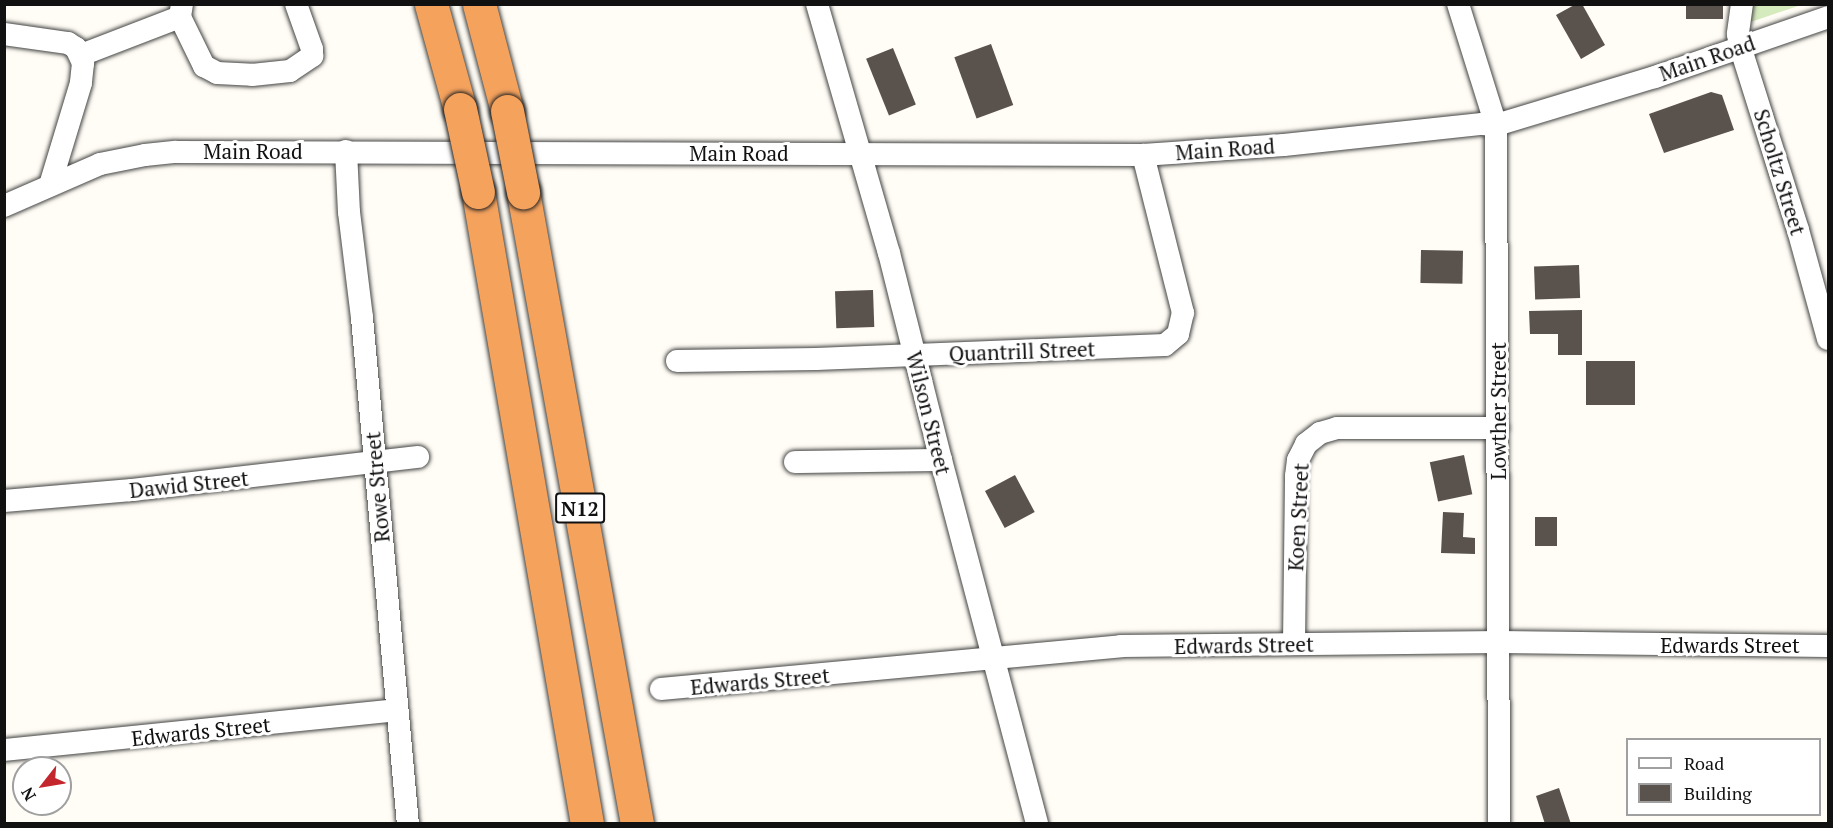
<!DOCTYPE html>
<style>
body{margin:0}
#map{position:relative;width:1833px;height:828px;overflow:hidden;background:#fffdf5;font-family:"PT Serif",serif}
div>[style]{position:absolute}
.green>*{inset:0;background:#d5ebbd}
.building>*{inset:0;background:#5a524d;transform-origin:0 0}
.roads{filter:drop-shadow(0 0 2px #444) drop-shadow(0 0 2px #444)}
.minor>*{height:22px;margin:-11px;padding:0 11px;transform-origin:11px;border-radius:11px;background:#fff}
.highway>*{height:33px;margin:-16.5px;padding:0 16.5px;transform-origin:16.5px;border-radius:16.5px;background:#f5a25d}
.bridges{filter:drop-shadow(0 0 2px #222) drop-shadow(0 0 2px #222)}
.highway-bridge>*{height:33px;margin:-16.5px;padding:0 16.5px;transform-origin:16.5px;border-radius:16.5px;background:#f5a25d}
span{translate:-50% -50%;white-space:nowrap;text-align:center;line-height:1.15;-webkit-text-stroke:6px #fff;paint-order:stroke}
.shield-label span{padding:2px 4px;background:#fff;border:2px solid;border-radius:4px;-webkit-text-stroke-width:0}
.shield-label{font-size:20px;color:#111;font-weight:700}
.street-label{font-size:21px;color:#111}
.frame{position:absolute;inset:0;border:6px solid #111;pointer-events:none}
.legend{position:absolute;left:1626px;top:738px;width:195px;height:78px;box-sizing:border-box;background:#fff;border:2px solid #a0a0a0;margin:0;padding:8px 10px;list-style:none;font-size:18px;color:#111}
.legend li{display:flex;align-items:center;gap:12px;height:30px}
.legend b{width:30px;border:2px solid #a0a0a0}
.north{position:absolute;left:12px;top:756px;width:60px;height:60px;box-sizing:border-box;background:#fff;border:2px solid #a0a0a0;border-radius:50%;rotate:239deg;font-size:16px;font-weight:700;line-height:24px;text-align:center;color:#111}
.north::after{content:'';display:block;margin:auto;width:21px;height:27px;background:#c4262e;clip-path:polygon(50% 0,100% 100%,50% 72%,0 100%)}
</style>
<div id="map">
<div class="green">
<i style="clip-path:polygon(1747px 5px,1801px 5px,1742px 25px)"></i>
</div>
<div class="building">
<i style="clip-path:polygon(1576px 4px,1582px 4px,1605px 45px,1581px 59px,1556px 15px)"></i>
<i style="left:1686px;top:4px;width:37px;height:15px"></i>
<i style="left:991px;top:44px;width:65px;height:39px;rotate:70deg"></i>
<i style="left:893px;top:48px;width:61px;height:29px;rotate:68deg"></i>
<i style="clip-path:polygon(1711px 92px,1722px 95px,1734px 130px,1664px 153px,1649px 114px)"></i>
<i style="left:1421px;top:250px;width:42px;height:33px;rotate:1deg"></i>
<i style="left:1579px;top:265px;width:33px;height:45px;rotate:88deg"></i>
<i style="left:873px;top:290px;width:37px;height:38px;rotate:88deg"></i>
<i style="clip-path:polygon(1582px 310px,1582px 355px,1558px 355px,1558px 334px,1530px 334px,1529px 311px)"></i>
<i style="left:1586px;top:361px;width:49px;height:44px"></i>
<i style="left:1464px;top:455px;width:40px;height:35px;rotate:78deg"></i>
<i style="left:1015px;top:475px;width:42px;height:34px;rotate:62deg"></i>
<i style="clip-path:polygon(1443px 512px,1464px 513px,1463px 537px,1475px 538px,1475px 554px,1441px 553px)"></i>
<i style="left:1535px;top:517px;width:22px;height:29px"></i>
<i style="clip-path:polygon(1559px 788px,1571px 824px,1545px 824px,1536px 796px)"></i>
</div>
<div class="roads">
<div class="minor">
<i style="left:182px;top:4px;width:13px;rotate:99deg"></i>
<i style="left:180px;top:17px;width:55px;rotate:63.9deg"></i>
<i style="left:204px;top:66px;width:15px;rotate:28deg"></i>
<i style="left:217px;top:73px;width:35px;rotate:3deg"></i>
<i style="left:252px;top:75px;width:38px;rotate:-6deg"></i>
<i style="left:290px;top:71px;width:27px;rotate:-34deg"></i>
<i style="left:312px;top:56px;width:7px;rotate:-90deg"></i>
<i style="left:312px;top:49px;width:48px;rotate:-109.6deg"></i>
<i style="left:817px;top:4px;width:259px;rotate:73.9deg"></i>
<i style="left:889px;top:253px;width:213px;rotate:75.9deg"></i>
<i style="left:941px;top:460px;width:376px;rotate:75.2deg"></i>
<i style="left:1458px;top:4px;width:127px;rotate:72.6deg"></i>
<i style="left:1496px;top:125px;width:699px;rotate:89.75deg"></i>
<i style="left:1742px;top:4px;width:30px;rotate:98deg"></i>
<i style="left:1738px;top:34px;width:12px;rotate:81deg"></i>
<i style="left:1740px;top:46px;width:193px;rotate:72.5deg"></i>
<i style="left:1798px;top:230px;width:113px;rotate:74.6deg"></i>
<i style="left:4px;top:34px;width:65px;rotate:8deg"></i>
<i style="left:68px;top:43px;width:9px;rotate:32deg"></i>
<i style="left:76px;top:48px;width:17px;rotate:65deg"></i>
<i style="left:83px;top:63px;width:20px;rotate:96deg"></i>
<i style="left:81px;top:83px;width:107px;rotate:106.9deg"></i>
<i style="left:81px;top:55px;width:106px;rotate:-21deg"></i>
<i style="left:346px;top:151px;width:61px;rotate:87.2deg"></i>
<i style="left:349px;top:212px;width:107px;rotate:83deg"></i>
<i style="left:362px;top:318px;width:508px;rotate:84.81deg"></i>
<i style="left:4px;top:206px;width:105px;rotate:-23.6deg"></i>
<i style="left:100px;top:164px;width:46px;rotate:-11.3deg"></i>
<i style="left:145px;top:155px;width:31px;rotate:-6deg"></i>
<i style="left:176px;top:152px;width:967px;rotate:0.18deg"></i>
<i style="left:1143px;top:155px;width:141px;rotate:-4.1deg"></i>
<i style="left:1284px;top:145px;width:199px;rotate:-6.1deg"></i>
<i style="left:1482px;top:124px;width:14px;rotate:4deg"></i>
<i style="left:1496px;top:125px;width:166px;rotate:-16.8deg"></i>
<i style="left:1655px;top:77px;width:183px;rotate:-19.1deg"></i>
<i style="left:677px;top:361px;width:139px;rotate:-0.8deg"></i>
<i style="left:816px;top:359px;width:349px;rotate:-2.3deg"></i>
<i style="left:1165px;top:345px;width:17px;rotate:-40deg"></i>
<i style="left:1178px;top:334px;width:22px;rotate:-77deg"></i>
<i style="left:1183px;top:313px;width:163px;rotate:-104.2deg"></i>
<i style="left:795px;top:462px;width:146px;rotate:-0.8deg"></i>
<i style="left:4px;top:501px;width:128px;rotate:-4.9deg"></i>
<i style="left:132px;top:490px;width:288px;rotate:-6.6deg"></i>
<i style="left:1294px;top:644px;width:168px;rotate:-89.3deg"></i>
<i style="left:1296px;top:476px;width:16px;rotate:-83deg"></i>
<i style="left:1298px;top:460px;width:18px;rotate:-63deg"></i>
<i style="left:1306px;top:444px;width:18px;rotate:-38deg"></i>
<i style="left:1320px;top:433px;width:18px;rotate:-16deg"></i>
<i style="left:1337px;top:428px;width:161px"></i>
<i style="left:661px;top:689px;width:462px;rotate:-5.3deg"></i>
<i style="left:1121px;top:646px;width:379px;rotate:-0.6deg"></i>
<i style="left:1500px;top:642px;width:328px;rotate:0.7deg"></i>
<i style="left:4px;top:750px;width:395px;rotate:-5.8deg"></i>
</div>
<div class="highway">
<i style="left:431px;top:4px;width:109px;rotate:74.6deg"></i>
<i style="left:479px;top:4px;width:111px;rotate:75.3deg"></i>
<i style="left:478px;top:192px;width:641px;rotate:80.21deg"></i>
<i style="left:523px;top:192px;width:642px;rotate:79.77deg"></i>
</div>
</div>
<div class="bridges">
<div class="highway-bridge">
<i style="left:460px;top:109px;width:85px;rotate:77.8deg"></i>
<i style="left:507px;top:111px;width:83px;rotate:78.8deg"></i>
</div>
</div>
<div class="shield-label">
<span style="left:580px;top:508px">N12</span>
</div>
<div class="street-label">
<span style="left:1707px;top:58px;rotate:-19deg">Main Road</span>
<span style="left:1225px;top:149px;rotate:-4deg">Main Road</span>
<span style="left:253px;top:151px">Main Road</span>
<span style="left:739px;top:153px">Main Road</span>
<span style="left:1780px;top:172px;rotate:73deg">Scholtz Street</span>
<span style="left:1022px;top:351px;rotate:-2deg">Quantrill Street</span>
<span style="left:1498px;top:411px;rotate:-90deg">Lowther Street</span>
<span style="left:929px;top:413px;rotate:76deg">Wilson Street</span>
<span style="left:189px;top:484px;rotate:-6deg">Dawid Street</span>
<span style="left:377px;top:487px;rotate:-95deg">Rowe Street</span>
<span style="left:1298px;top:517px;rotate:-87deg">Koen Street</span>
<span style="left:1244px;top:645px;rotate:-1deg">Edwards Street</span>
<span style="left:1730px;top:645px">Edwards Street</span>
<span style="left:760px;top:681px;rotate:-5deg">Edwards Street</span>
<span style="left:201px;top:731px;rotate:-6deg">Edwards Street</span>
</div>
<div class="frame"></div>
<ul class="legend">
<li><b style="height:8px;background:#fff"></b>Road</li>
<li><b style="height:16px;background:#5a524d"></b>Building</li>
</ul>
<div class="north">N</div>
</div>
